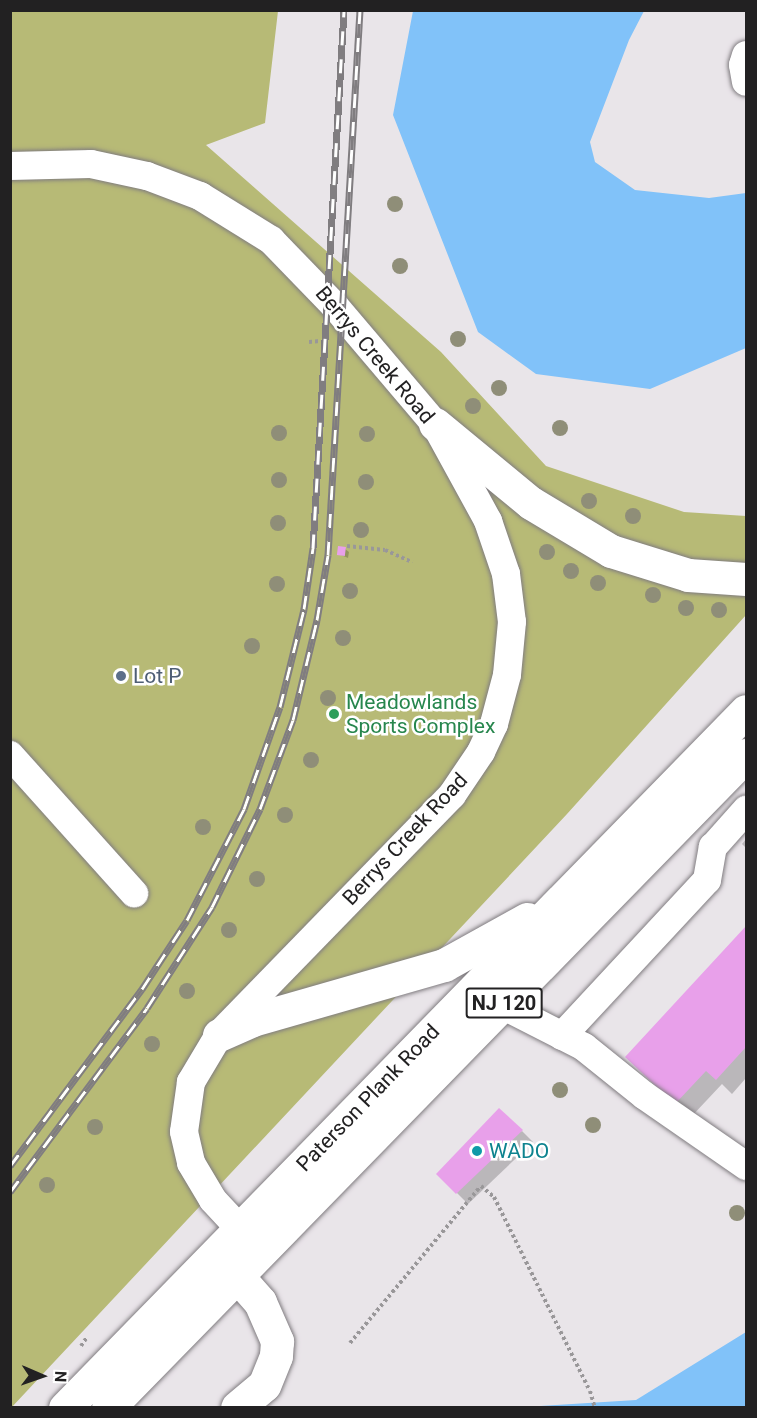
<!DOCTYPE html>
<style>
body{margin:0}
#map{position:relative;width:757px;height:1418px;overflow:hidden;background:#e9e5e9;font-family:Roboto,sans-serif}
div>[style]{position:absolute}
.green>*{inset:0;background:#b7ba76}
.water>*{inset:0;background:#81c2f9}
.shadow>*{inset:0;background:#0003}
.building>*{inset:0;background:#e8a0ea;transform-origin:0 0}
.path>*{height:4px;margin-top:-2px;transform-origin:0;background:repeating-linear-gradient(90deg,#999799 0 3px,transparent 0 6px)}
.roads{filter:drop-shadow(0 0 2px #807c80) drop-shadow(0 0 2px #807c80)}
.minor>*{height:28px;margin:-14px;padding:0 14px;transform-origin:14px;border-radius:14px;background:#fff}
.major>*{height:33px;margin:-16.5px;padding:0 16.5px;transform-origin:16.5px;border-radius:16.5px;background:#fff}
.rail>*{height:7px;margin-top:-3.5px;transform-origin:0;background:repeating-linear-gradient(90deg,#fff 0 14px,#807d80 0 28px);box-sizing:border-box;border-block:2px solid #807d80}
.trees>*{width:16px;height:16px;margin:-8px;border-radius:50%;background:#8f8e78}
.dots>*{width:16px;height:16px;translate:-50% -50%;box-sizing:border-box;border:3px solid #fff;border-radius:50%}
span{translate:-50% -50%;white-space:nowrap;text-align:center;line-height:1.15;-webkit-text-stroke:5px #fff;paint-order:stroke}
.shield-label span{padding:2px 4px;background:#fff;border:2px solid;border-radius:4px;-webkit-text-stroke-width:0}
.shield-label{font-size:20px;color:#222122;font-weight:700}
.street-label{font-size:21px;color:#222122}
.service-label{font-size:21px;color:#4e5e75}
.left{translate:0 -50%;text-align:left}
.leisure-label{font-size:21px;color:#27864d}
.culture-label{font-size:21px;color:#0d838f}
.frame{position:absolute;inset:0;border:12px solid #222122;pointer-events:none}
.north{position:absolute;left:12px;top:1346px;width:60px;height:60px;-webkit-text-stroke:4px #fff;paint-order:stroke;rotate:92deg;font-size:16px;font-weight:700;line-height:24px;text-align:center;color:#222122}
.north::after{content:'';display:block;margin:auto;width:21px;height:27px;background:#222122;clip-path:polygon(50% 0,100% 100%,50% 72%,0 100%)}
</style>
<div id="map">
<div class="green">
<i style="clip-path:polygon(10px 11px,278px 11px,265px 123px,206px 145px,441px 352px,546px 466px,684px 512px,746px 516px,746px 615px,567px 814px,11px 1408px)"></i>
</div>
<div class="water">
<i style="clip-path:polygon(413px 11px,644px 11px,629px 40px,590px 142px,595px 162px,635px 190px,709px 198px,746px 193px,746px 348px,650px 389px,536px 374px,478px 332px,393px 115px)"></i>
<i style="clip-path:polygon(746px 1332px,746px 1407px,524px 1407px,636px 1400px)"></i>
</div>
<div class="shadow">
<i style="clip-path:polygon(345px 549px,349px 552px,348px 558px,339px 554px)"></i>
<i style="clip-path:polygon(746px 839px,746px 848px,742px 844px)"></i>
<i style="clip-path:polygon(746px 928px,746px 1078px,732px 1094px,722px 1084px,691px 1117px,627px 1057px)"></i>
<i style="clip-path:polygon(522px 1131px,533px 1142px,468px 1204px,438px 1174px)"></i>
</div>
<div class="building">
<i style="left:338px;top:546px;width:8px;height:9px;rotate:7deg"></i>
<i style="clip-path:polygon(746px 926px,746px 1047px,716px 1080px,706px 1071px,675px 1104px,625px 1057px)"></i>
<i style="clip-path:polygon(499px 1108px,523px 1130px,456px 1194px,436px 1174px)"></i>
</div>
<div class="path">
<i style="left:309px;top:342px;width:11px;rotate:-5deg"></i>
<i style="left:347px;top:546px;width:38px;rotate:6deg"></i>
<i style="left:385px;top:550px;width:30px;rotate:24deg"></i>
<i style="left:350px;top:1343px;width:204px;rotate:-50.2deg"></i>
<i style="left:481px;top:1186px;width:17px;rotate:40deg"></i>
<i style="left:494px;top:1197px;width:216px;rotate:63.7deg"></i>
<i style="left:590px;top:1391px;width:18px;rotate:74deg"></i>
<i style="left:81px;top:1346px;width:11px;rotate:-56deg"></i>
</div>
<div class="roads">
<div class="minor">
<i style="left:746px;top:55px;width:10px;rotate:107deg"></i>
<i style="left:743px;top:65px;width:17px;rotate:80deg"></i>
<i style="left:10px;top:166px;width:81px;rotate:-1.4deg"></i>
<i style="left:91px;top:164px;width:57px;rotate:12.1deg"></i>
<i style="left:147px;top:176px;width:57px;rotate:20.7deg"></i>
<i style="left:200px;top:196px;width:84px;rotate:31.8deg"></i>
<i style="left:271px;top:240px;width:91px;rotate:45.9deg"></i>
<i style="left:334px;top:305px;width:156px;rotate:49.7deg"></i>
<i style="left:435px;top:424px;width:111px;rotate:61.3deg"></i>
<i style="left:488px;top:521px;width:56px;rotate:71.2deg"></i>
<i style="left:506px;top:574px;width:48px;rotate:82.9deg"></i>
<i style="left:512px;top:622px;width:53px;rotate:95.4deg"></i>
<i style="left:507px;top:675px;width:51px;rotate:104.9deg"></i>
<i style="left:494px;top:724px;width:31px;rotate:115deg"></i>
<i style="left:481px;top:752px;width:52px;rotate:124deg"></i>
<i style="left:452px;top:795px;width:334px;rotate:134.2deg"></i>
<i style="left:219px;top:1035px;width:55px;rotate:120.8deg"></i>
<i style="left:191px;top:1082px;width:50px;rotate:98deg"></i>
<i style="left:184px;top:1132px;width:32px;rotate:77deg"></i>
<i style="left:191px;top:1163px;width:43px;rotate:59.3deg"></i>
<i style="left:213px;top:1200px;width:62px;rotate:47deg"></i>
<i style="left:10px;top:755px;width:186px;rotate:48.1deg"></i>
<i style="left:502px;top:1005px;width:92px;rotate:27.1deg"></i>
<i style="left:584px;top:1047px;width:78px;rotate:38.8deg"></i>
<i style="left:645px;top:1096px;width:123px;rotate:34.7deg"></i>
<i style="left:562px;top:1036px;width:213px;rotate:-47.1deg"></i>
<i style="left:707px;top:880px;width:34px;rotate:-80deg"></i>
<i style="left:713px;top:847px;width:50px;rotate:-48.3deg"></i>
</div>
<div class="major">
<i style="left:435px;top:424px;width:124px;rotate:39.5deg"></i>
<i style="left:531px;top:503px;width:93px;rotate:31deg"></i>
<i style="left:611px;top:551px;width:81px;rotate:17.3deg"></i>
<i style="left:688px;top:575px;width:58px;rotate:3.9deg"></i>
<i style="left:219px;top:1035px;width:36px;rotate:-24deg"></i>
<i style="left:252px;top:1020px;width:200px;rotate:-16deg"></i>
<i style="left:444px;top:965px;width:95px;rotate:-29deg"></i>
<i style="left:223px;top:1260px;width:56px;rotate:48.6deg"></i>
<i style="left:260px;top:1302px;width:43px;rotate:66.4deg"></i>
<i style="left:277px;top:1341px;width:15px;rotate:94deg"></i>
<i style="left:276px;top:1356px;width:31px;rotate:112deg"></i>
<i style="left:264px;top:1385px;width:35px;rotate:140deg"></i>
<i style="left:65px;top:1408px;width:974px;rotate:-45.67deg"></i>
<i style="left:108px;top:1408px;width:913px;rotate:-45.67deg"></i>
</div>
</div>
<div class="rail">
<i style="left:10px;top:1166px;width:221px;rotate:-53.3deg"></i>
<i style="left:142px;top:989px;width:82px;rotate:-56.9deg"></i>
<i style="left:187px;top:920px;width:125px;rotate:-62.8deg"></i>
<i style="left:244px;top:809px;width:108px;rotate:-70.6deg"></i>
<i style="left:280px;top:707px;width:101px;rotate:-76.2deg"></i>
<i style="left:304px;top:609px;width:62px;rotate:-81.6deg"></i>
<i style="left:313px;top:548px;width:539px;rotate:-86.7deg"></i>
<i style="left:10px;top:1192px;width:229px;rotate:-53.3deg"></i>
<i style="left:147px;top:1008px;width:120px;rotate:-57.2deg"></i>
<i style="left:212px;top:907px;width:109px;rotate:-63.9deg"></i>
<i style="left:260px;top:809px;width:95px;rotate:-69.7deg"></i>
<i style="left:293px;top:720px;width:103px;rotate:-76.5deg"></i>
<i style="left:317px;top:620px;width:66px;rotate:-80.4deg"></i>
<i style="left:328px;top:555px;width:546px;rotate:-86.64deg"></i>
</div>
<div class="trees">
<i style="left:395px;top:204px"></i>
<i style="left:400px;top:266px"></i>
<i style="left:458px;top:339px"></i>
<i style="left:499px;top:388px"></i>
<i style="left:473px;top:406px"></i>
<i style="left:560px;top:428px"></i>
<i style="left:279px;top:433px"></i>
<i style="left:367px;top:434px"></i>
<i style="left:279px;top:480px"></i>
<i style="left:366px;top:482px"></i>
<i style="left:589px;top:501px"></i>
<i style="left:633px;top:516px"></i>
<i style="left:278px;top:523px"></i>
<i style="left:361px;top:530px"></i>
<i style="left:547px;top:552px"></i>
<i style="left:571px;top:571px"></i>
<i style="left:598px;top:583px"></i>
<i style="left:277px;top:584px"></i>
<i style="left:350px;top:591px"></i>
<i style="left:653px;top:595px"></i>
<i style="left:686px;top:608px"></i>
<i style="left:719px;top:610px"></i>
<i style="left:343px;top:638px"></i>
<i style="left:252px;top:646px"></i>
<i style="left:328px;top:698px"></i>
<i style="left:311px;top:760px"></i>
<i style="left:285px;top:815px"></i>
<i style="left:203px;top:827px"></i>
<i style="left:257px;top:879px"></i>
<i style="left:229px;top:930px"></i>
<i style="left:187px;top:991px"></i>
<i style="left:152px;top:1044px"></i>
<i style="left:560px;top:1090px"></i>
<i style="left:593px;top:1125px"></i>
<i style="left:95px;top:1127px"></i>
<i style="left:47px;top:1185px"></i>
<i style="left:737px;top:1213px"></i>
</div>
<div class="dots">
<i style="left:121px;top:676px;background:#5c6f8a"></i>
<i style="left:334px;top:714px;background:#2e9e5b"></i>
<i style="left:477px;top:1151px;background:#0f9aa8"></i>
</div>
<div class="shield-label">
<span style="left:504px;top:1003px">NJ 120</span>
</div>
<div class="street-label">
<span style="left:375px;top:355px;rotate:50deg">Berrys Creek Road</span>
<span style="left:405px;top:839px;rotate:-47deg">Berrys Creek Road</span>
<span style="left:368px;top:1098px;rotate:-46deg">Paterson Plank Road</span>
</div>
<div class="service-label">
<span class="left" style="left:133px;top:676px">Lot P</span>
</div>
<div class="leisure-label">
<span class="left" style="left:346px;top:714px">Meadowlands<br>Sports Complex</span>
</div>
<div class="culture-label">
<span class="left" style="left:489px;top:1151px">WADO</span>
</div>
<div class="frame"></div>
<div class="north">N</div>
</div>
